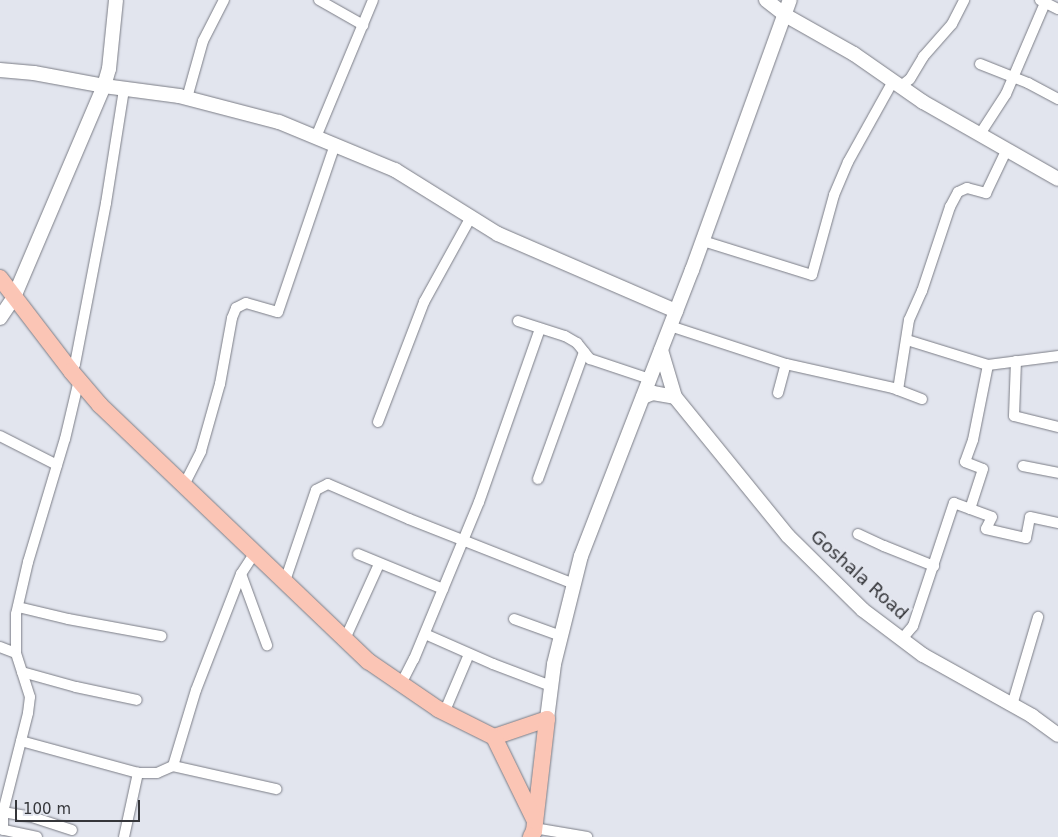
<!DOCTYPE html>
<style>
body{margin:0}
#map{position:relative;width:1058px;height:837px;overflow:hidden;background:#e2e5ee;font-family:"DejaVu Sans",sans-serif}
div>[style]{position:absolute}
.roads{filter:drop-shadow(0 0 1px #7b7d86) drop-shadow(0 0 1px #7b7d86)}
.street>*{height:10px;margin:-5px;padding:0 5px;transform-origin:5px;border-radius:5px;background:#fff}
.secondary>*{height:14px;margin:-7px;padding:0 7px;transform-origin:7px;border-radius:7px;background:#fff}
.primary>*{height:16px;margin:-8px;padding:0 8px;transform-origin:8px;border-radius:8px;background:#fbc5b5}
span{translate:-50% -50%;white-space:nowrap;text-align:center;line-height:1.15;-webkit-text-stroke:5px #e2e5ee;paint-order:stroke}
.street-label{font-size:18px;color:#35363a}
.scale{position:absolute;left:15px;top:800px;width:125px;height:22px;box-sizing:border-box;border:2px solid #35363a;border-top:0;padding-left:6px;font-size:15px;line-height:18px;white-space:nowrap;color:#35363a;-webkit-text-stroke:4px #e2e5ee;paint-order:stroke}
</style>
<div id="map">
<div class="roads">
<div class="street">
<i style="left:319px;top:0;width:51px;rotate:29.6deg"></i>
<i style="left:1040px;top:0;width:20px;rotate:27deg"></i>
<i style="left:980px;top:64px;width:52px;rotate:21.6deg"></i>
<i style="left:1028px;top:83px;width:34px;rotate:28deg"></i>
<i style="left:901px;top:86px;width:11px;rotate:-38deg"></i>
<i style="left:910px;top:79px;width:26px;rotate:-59deg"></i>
<i style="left:923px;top:57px;width:44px;rotate:-48.7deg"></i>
<i style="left:952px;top:24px;width:27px;rotate:-63deg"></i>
<i style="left:187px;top:98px;width:59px;rotate:-74.3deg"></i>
<i style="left:203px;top:41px;width:46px;rotate:-62.9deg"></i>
<i style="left:980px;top:134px;width:48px;rotate:-57deg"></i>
<i style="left:1006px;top:94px;width:99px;rotate:-66.8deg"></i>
<i style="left:316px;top:137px;width:148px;rotate:-67.4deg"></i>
<i style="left:703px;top:241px;width:114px;rotate:17.3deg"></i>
<i style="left:812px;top:275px;width:83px;rotate:-74.6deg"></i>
<i style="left:834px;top:195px;width:36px;rotate:-67deg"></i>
<i style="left:848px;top:162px;width:93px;rotate:-60.9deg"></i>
<i style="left:518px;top:321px;width:49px;rotate:17.7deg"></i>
<i style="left:565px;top:336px;width:14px;rotate:30deg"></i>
<i style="left:577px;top:343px;width:21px;rotate:51deg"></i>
<i style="left:590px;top:359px;width:63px;rotate:18.4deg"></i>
<i style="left:670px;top:326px;width:122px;rotate:18.1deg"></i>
<i style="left:786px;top:364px;width:110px;rotate:12.6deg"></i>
<i style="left:893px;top:388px;width:31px;rotate:21deg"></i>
<i style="left:907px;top:340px;width:85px;rotate:17.2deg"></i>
<i style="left:988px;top:365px;width:76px;rotate:101.3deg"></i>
<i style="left:973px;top:440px;width:23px;rotate:110deg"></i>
<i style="left:965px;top:462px;width:19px;rotate:21deg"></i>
<i style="left:983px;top:469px;width:42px;rotate:108deg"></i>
<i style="left:1016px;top:361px;width:55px;rotate:92.1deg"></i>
<i style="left:1014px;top:416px;width:45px;rotate:14deg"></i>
<i style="left:988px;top:365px;width:71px;rotate:-7.3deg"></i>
<i style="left:71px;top:371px;width:8px;rotate:-60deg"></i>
<i style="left:75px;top:364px;width:164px;rotate:-79.1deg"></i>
<i style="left:106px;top:203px;width:115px;rotate:-81deg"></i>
<i style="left:898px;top:390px;width:71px;rotate:-81.1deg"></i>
<i style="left:909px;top:320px;width:32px;rotate:-66deg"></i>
<i style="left:922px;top:291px;width:89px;rotate:-71.6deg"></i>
<i style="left:950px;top:207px;width:17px;rotate:-62deg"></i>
<i style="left:958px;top:192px;width:10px;rotate:-24deg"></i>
<i style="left:967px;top:188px;width:20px;rotate:15deg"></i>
<i style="left:986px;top:193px;width:49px;rotate:-64.5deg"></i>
<i style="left:778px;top:393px;width:30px;rotate:-75deg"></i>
<i style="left:378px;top:422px;width:129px;rotate:-69deg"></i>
<i style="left:424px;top:302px;width:97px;rotate:-61.1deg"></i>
<i style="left:0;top:436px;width:64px;rotate:27deg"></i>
<i style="left:1023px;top:466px;width:36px;rotate:11deg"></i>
<i style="left:538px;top:479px;width:135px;rotate:-70.1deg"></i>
<i style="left:184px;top:485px;width:38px;rotate:-63deg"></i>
<i style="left:201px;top:451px;width:70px;rotate:-74.2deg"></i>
<i style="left:220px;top:384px;width:67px;rotate:-79.7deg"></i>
<i style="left:232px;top:318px;width:11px;rotate:-68deg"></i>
<i style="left:236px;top:308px;width:11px;rotate:-27deg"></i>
<i style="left:246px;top:303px;width:33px;rotate:16deg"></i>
<i style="left:278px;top:312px;width:176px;rotate:-71.2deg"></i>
<i style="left:858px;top:534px;width:29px;rotate:25deg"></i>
<i style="left:884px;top:546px;width:54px;rotate:21.8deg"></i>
<i style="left:358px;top:554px;width:92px;rotate:22.4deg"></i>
<i style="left:241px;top:574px;width:76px;rotate:69.9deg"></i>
<i style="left:285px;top:581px;width:96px;rotate:-71.2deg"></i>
<i style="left:316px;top:490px;width:13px;rotate:-27deg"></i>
<i style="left:328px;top:484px;width:88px;rotate:23.4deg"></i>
<i style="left:409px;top:519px;width:177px;rotate:21.5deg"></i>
<i style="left:18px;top:607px;width:51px;rotate:13.5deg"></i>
<i style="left:68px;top:619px;width:95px;rotate:10.4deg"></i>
<i style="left:514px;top:619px;width:50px;rotate:19.9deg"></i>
<i style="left:425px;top:634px;width:74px;rotate:23.8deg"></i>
<i style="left:493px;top:664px;width:62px;rotate:20.8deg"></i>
<i style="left:345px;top:639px;width:82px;rotate:-65.6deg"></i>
<i style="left:902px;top:639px;width:17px;rotate:-50deg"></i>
<i style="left:913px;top:626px;width:130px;rotate:-71.6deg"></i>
<i style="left:954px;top:503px;width:40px;rotate:20.2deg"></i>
<i style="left:992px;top:517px;width:13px;rotate:117deg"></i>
<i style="left:986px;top:529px;width:41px;rotate:12.7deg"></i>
<i style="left:1026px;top:538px;width:21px;rotate:-79deg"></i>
<i style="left:1030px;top:517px;width:29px;rotate:12deg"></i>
<i style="left:0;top:647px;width:17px;rotate:21deg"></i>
<i style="left:22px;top:672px;width:56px;rotate:15.5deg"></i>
<i style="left:76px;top:687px;width:62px;rotate:12deg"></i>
<i style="left:401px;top:684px;width:28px;rotate:-63deg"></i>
<i style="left:414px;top:659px;width:170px;rotate:-67.5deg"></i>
<i style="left:479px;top:502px;width:183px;rotate:-70.6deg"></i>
<i style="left:1012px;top:705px;width:92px;rotate:-73.5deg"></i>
<i style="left:444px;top:713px;width:64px;rotate:-67deg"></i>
<i style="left:21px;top:741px;width:121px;rotate:15.3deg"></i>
<i style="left:138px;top:773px;width:19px"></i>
<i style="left:157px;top:773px;width:17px;rotate:-24deg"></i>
<i style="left:173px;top:766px;width:79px;rotate:-73.2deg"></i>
<i style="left:196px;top:690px;width:124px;rotate:-68.8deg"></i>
<i style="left:241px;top:574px;width:24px;rotate:-57deg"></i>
<i style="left:173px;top:766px;width:106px;rotate:12.6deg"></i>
<i style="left:3px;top:812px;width:29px;rotate:10deg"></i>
<i style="left:32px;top:817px;width:42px;rotate:18deg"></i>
<i style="left:534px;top:828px;width:54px;rotate:9.6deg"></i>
<i style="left:37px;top:837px;width:35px;rotate:-168deg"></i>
<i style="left:3px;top:830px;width:18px;rotate:-90deg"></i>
<i style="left:3px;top:812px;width:102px;rotate:-75.8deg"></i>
<i style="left:28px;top:713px;width:16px;rotate:-83deg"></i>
<i style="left:30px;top:697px;width:46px;rotate:-107.7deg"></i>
<i style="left:16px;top:653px;width:39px;rotate:-90deg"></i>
<i style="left:16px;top:614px;width:53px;rotate:-77deg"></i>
<i style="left:28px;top:562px;width:128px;rotate:-73.3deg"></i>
<i style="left:65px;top:439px;width:61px;rotate:-76.7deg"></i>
<i style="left:124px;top:837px;width:66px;rotate:-77.7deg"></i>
</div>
<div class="secondary">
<i style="left:766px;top:0;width:24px;rotate:38deg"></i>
<i style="left:785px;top:15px;width:79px;rotate:29.5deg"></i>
<i style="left:854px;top:54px;width:84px;rotate:34.8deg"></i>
<i style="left:923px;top:102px;width:155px;rotate:29.7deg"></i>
<i style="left:0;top:70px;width:34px;rotate:5deg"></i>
<i style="left:34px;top:73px;width:71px;rotate:10.5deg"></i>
<i style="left:104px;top:86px;width:76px;rotate:7.6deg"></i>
<i style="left:179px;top:96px;width:103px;rotate:14.6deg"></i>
<i style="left:279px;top:122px;width:126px;rotate:22.5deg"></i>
<i style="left:395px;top:170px;width:121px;rotate:31.9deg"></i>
<i style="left:498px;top:234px;width:194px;rotate:23.4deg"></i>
<i style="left:0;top:318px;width:25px;rotate:-56deg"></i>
<i style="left:14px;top:297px;width:229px;rotate:-66.9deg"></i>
<i style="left:104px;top:86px;width:18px;rotate:-74deg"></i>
<i style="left:109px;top:69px;width:69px;rotate:-84.2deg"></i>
<i style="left:661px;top:350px;width:49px;rotate:73.4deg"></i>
<i style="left:675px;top:397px;width:179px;rotate:50.9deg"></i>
<i style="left:788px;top:536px;width:105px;rotate:44.6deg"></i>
<i style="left:863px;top:610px;width:75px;rotate:36.9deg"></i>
<i style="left:923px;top:655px;width:125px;rotate:29.2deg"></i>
<i style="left:1032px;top:716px;width:32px;rotate:36deg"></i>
<i style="left:643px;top:397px;width:11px;rotate:-22deg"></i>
<i style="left:653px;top:393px;width:22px;rotate:10deg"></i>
<i style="left:547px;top:719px;width:55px;rotate:-82.7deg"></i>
<i style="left:554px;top:664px;width:111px;rotate:-76deg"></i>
<i style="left:581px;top:556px;width:307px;rotate:-68.8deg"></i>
<i style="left:692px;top:270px;width:287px;rotate:-70.1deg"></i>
</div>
<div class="primary">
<i style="left:0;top:278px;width:117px;rotate:52.6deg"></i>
<i style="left:71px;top:371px;width:45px;rotate:49.5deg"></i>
<i style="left:100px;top:405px;width:371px;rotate:43.7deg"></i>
<i style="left:368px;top:661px;width:85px;rotate:34.4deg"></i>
<i style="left:438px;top:709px;width:63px;rotate:26.6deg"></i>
<i style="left:494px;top:737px;width:56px;rotate:-18.8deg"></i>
<i style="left:547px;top:719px;width:113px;rotate:96.6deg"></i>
<i style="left:534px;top:831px;width:7px;rotate:117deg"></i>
<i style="left:494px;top:737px;width:93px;rotate:64deg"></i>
</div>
</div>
<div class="street-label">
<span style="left:859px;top:575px;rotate:42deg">Goshala Road</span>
</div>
<div class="scale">100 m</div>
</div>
